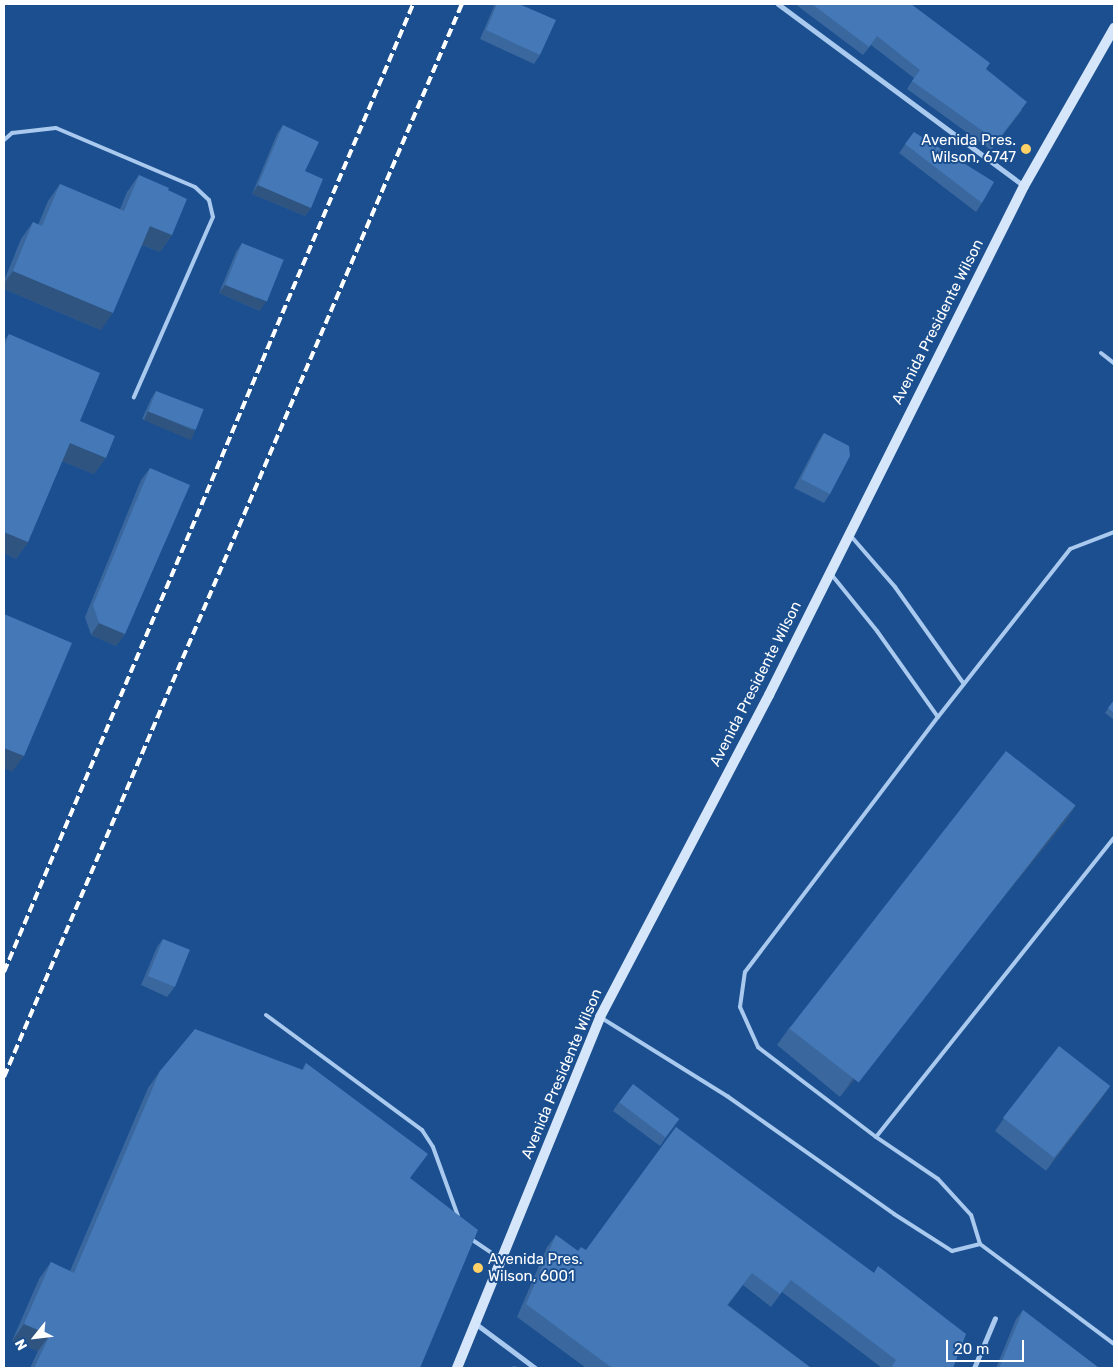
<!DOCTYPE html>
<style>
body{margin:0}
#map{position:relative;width:1118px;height:1372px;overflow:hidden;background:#1b4f8f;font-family:Rubik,sans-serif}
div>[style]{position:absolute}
.lane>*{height:4px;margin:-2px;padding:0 2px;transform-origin:2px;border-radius:2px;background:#a9c9ee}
.street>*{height:5px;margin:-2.5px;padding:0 2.5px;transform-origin:2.5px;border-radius:2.5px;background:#a9c9ee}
.secondary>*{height:10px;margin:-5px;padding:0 5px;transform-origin:5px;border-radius:5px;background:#d6e6fa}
.rail>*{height:4px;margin-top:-2px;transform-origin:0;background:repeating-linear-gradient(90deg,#fff 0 9px,transparent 0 13px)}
.wall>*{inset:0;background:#3a679d}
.shaded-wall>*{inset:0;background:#305480;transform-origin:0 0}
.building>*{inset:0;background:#4478b7;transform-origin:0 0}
.dots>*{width:14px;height:14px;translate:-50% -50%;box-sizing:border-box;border:2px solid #1b4f8f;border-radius:50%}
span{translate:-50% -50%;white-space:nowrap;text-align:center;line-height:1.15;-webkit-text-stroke:4px #1b4f8f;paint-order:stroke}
.poi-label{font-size:15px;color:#fff}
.right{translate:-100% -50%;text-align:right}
.left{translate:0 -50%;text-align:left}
.street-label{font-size:15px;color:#fff}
.frame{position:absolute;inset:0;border:5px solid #fff;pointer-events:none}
.north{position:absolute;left:10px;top:1312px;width:50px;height:50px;-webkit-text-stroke:4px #1b4f8f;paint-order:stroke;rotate:241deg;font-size:14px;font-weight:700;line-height:20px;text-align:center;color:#fff}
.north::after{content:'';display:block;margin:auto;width:18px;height:22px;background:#fff;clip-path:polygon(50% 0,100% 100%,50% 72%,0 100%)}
.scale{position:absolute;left:946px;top:1340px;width:78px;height:22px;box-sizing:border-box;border:2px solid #fff;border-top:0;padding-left:6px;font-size:15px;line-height:18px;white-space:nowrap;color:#fff;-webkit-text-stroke:4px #1b4f8f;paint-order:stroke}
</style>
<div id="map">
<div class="lane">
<i style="left:4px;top:140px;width:11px;rotate:-41deg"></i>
<i style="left:12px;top:133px;width:44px;rotate:-6.5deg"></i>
<i style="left:56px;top:128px;width:151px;rotate:23deg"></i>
<i style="left:195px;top:187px;width:19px;rotate:43deg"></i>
<i style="left:209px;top:200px;width:17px;rotate:77deg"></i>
<i style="left:213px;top:217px;width:197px;rotate:113.7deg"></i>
<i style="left:1101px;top:353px;width:16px;rotate:38deg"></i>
<i style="left:850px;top:535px;width:69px;rotate:49.1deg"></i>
<i style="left:895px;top:587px;width:119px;rotate:54.6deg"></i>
<i style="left:831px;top:574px;width:73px;rotate:51.1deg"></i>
<i style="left:877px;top:631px;width:105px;rotate:54.7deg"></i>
<i style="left:266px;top:1015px;width:194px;rotate:36.4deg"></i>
<i style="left:422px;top:1130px;width:20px;rotate:57deg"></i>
<i style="left:433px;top:1147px;width:73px;rotate:70.1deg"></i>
<i style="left:600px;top:1017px;width:150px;rotate:31.9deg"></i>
<i style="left:727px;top:1096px;width:204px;rotate:35.2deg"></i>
<i style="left:894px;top:1214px;width:69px;rotate:32.5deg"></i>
<i style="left:952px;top:1251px;width:29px;rotate:-14deg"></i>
<i style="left:980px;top:1244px;width:167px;rotate:36.7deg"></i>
<i style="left:876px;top:1137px;width:382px;rotate:-51.5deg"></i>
<i style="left:471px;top:1239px;width:36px;rotate:34deg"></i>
<i style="left:980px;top:1244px;width:30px;rotate:-107deg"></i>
<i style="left:971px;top:1215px;width:49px;rotate:-132.5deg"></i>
<i style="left:938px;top:1179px;width:75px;rotate:-145.9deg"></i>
<i style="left:876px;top:1137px;width:148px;rotate:-142.7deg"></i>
<i style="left:758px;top:1047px;width:44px;rotate:-114.2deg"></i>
<i style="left:740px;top:1007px;width:35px;rotate:-82deg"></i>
<i style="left:745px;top:972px;width:320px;rotate:-52.9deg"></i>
<i style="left:938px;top:717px;width:214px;rotate:-51.8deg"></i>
<i style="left:1070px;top:549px;width:47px;rotate:-21.1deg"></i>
</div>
<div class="street">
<i style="left:778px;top:4px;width:306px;rotate:36.5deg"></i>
<i style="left:476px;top:1324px;width:74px;rotate:36.7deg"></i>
<i style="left:974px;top:1368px;width:54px;rotate:-67.2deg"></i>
</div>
<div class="secondary">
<i style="left:457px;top:1368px;width:379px;rotate:-67.8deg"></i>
<i style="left:600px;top:1017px;width:364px;rotate:-62.3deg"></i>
<i style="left:769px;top:695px;width:569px;rotate:-63.39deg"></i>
<i style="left:1024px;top:186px;width:182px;rotate:-60.3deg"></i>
</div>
<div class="rail">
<i style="left:4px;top:972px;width:1051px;rotate:-67.09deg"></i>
<i style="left:4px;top:1077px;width:1167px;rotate:-66.89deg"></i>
</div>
<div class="wall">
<i style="clip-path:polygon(495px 4px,519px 4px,540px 55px,534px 64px,480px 39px)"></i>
<i style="clip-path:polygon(795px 4px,911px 4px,986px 69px,1022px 110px,991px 150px,907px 89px,914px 78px,871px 45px,863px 55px)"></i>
<i style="clip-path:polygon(283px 125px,305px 171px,311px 208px,305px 216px,252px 194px,277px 134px)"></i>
<i style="clip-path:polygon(914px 132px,982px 203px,976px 212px,899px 153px)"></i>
<i style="clip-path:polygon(139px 175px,168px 190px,172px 235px,160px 252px,142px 245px,101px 330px,4px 289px,4px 281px,21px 239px,33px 222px,38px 225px,48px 201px,60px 184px,120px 209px,127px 192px)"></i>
<i style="clip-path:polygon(242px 243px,260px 311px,219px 293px,236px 252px)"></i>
<i style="clip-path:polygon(9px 334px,80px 421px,94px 474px,62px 461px,28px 542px,16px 559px,4px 553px,4px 341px)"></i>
<i style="clip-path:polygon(156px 391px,195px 431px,189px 439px,142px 419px,151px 399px)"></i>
<i style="clip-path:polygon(824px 433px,830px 494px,824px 503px,794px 488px,818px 442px)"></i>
<i style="clip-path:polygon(150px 468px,125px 634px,116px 646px,91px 635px,85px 617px,141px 480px)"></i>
<i style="clip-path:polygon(1114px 700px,1114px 720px,1105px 713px)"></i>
<i style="clip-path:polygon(1076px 805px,1065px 822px,840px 1097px,777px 1045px,789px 1028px)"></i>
<i style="clip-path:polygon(163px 939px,174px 988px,167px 997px,141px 985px,157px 947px)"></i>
<i style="clip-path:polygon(306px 1063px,410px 1178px,420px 1368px,30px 1368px,38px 1351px,12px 1341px,39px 1279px,51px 1262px,70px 1271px,148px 1088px,160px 1071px,302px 1070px)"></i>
<i style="clip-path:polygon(1110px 1086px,1101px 1099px,1046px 1171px,995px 1131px,1004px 1118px)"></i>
<i style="clip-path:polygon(619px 1102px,679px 1119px,660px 1146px,613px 1111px)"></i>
<i style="clip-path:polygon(676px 1127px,953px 1368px,882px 1368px,782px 1292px,771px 1307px,743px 1285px,728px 1305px,811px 1368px,586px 1368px,517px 1317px,547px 1247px,556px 1235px,578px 1251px,586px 1250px)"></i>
<i style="clip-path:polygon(1023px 1310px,1099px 1368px,996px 1368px,1016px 1319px)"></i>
</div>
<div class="shaded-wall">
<i style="clip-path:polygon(258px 185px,311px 208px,305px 216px,252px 194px)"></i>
<i style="clip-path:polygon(150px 226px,172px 235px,160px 252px,138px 243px)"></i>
<i style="clip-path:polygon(13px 271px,113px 313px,101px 330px,4px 289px,4px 283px)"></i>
<i style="clip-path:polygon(225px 285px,266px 302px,260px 311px,219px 293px)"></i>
<i style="left:148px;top:411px;width:51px;height:10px;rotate:23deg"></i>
<i style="clip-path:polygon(70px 443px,106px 458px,94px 474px,59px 460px)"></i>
<i style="clip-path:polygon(4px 532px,28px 542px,16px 559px,4px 553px)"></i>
<i style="clip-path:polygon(99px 623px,125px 634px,116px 646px,91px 635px)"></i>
<i style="clip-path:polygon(4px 747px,24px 756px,12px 772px,4px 768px)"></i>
<i style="clip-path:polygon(1076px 805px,1065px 822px,840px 1097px,852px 1080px)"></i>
<i style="clip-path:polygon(1110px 1086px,1101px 1099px,1046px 1171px,1055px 1158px)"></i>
<i style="clip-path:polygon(24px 1324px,50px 1335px,38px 1351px,12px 1341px)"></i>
</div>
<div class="building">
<i style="clip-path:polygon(497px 4px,519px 4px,556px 20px,540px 55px,486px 30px)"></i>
<i style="clip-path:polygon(812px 4px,911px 4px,990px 63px,986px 69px,1027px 102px,997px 141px,912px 81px,920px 70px,877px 36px,869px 47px)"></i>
<i style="clip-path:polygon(283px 125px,319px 142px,305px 171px,323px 179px,311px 208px,258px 185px)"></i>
<i style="clip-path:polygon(914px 132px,994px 182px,982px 203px,905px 144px)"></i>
<i style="clip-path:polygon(139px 175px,169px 188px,168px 190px,187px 199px,172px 235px,150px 226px,113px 313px,13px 271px,33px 222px,42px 226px,60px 184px,124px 211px)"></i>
<i style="left:242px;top:243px;width:45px;height:45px;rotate:22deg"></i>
<i style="clip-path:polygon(9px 334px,100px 373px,80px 421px,115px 436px,106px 458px,70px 443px,28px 542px,4px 532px,4px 346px)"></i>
<i style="left:156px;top:391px;width:51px;height:22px;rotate:21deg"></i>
<i style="clip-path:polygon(824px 433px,849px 446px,850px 456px,830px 494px,801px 479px)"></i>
<i style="clip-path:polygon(150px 468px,190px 485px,125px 634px,99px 623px,93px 605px)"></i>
<i style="clip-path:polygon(4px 614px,72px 643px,24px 756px,4px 748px)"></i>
<i style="clip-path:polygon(1114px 700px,1114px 713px,1108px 708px)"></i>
<i style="left:1006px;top:751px;width:88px;height:352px;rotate:38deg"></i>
<i style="left:163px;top:939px;width:29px;height:40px;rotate:22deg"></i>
<i style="clip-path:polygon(195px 1029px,303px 1070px,306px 1063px,428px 1154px,410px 1178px,478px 1230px,420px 1368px,34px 1368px,50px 1335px,24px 1324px,51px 1262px,74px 1273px,160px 1071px)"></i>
<i style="left:1059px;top:1046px;width:65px;height:91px;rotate:38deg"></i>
<i style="left:633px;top:1084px;width:58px;height:23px;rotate:37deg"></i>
<i style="clip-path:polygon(676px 1127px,874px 1273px,878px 1266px,966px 1334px,953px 1368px,891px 1368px,896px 1360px,791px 1280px,780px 1294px,752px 1273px,727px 1305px,811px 1368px,612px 1368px,526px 1304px,556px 1235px,578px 1251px,581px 1247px,586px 1250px)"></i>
<i style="clip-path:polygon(1023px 1310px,1099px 1368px,999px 1368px)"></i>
<i style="clip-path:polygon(515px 1366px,519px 1368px,508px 1368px)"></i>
</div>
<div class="dots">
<i style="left:1026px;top:149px;background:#ffd166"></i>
<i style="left:478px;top:1268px;background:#ffd166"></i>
</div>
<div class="poi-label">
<span class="right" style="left:1016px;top:149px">Avenida Pres.<br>Wilson, 6747</span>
<span class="left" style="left:488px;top:1268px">Avenida Pres.<br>Wilson, 6001</span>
</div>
<div class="street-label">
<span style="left:938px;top:322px;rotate:-63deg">Avenida Presidente Wilson</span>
<span style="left:756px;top:684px;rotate:-63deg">Avenida Presidente Wilson</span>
<span style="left:562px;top:1074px;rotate:-67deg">Avenida Presidente Wilson</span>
</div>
<div class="frame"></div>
<div class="north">N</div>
<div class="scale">20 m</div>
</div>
